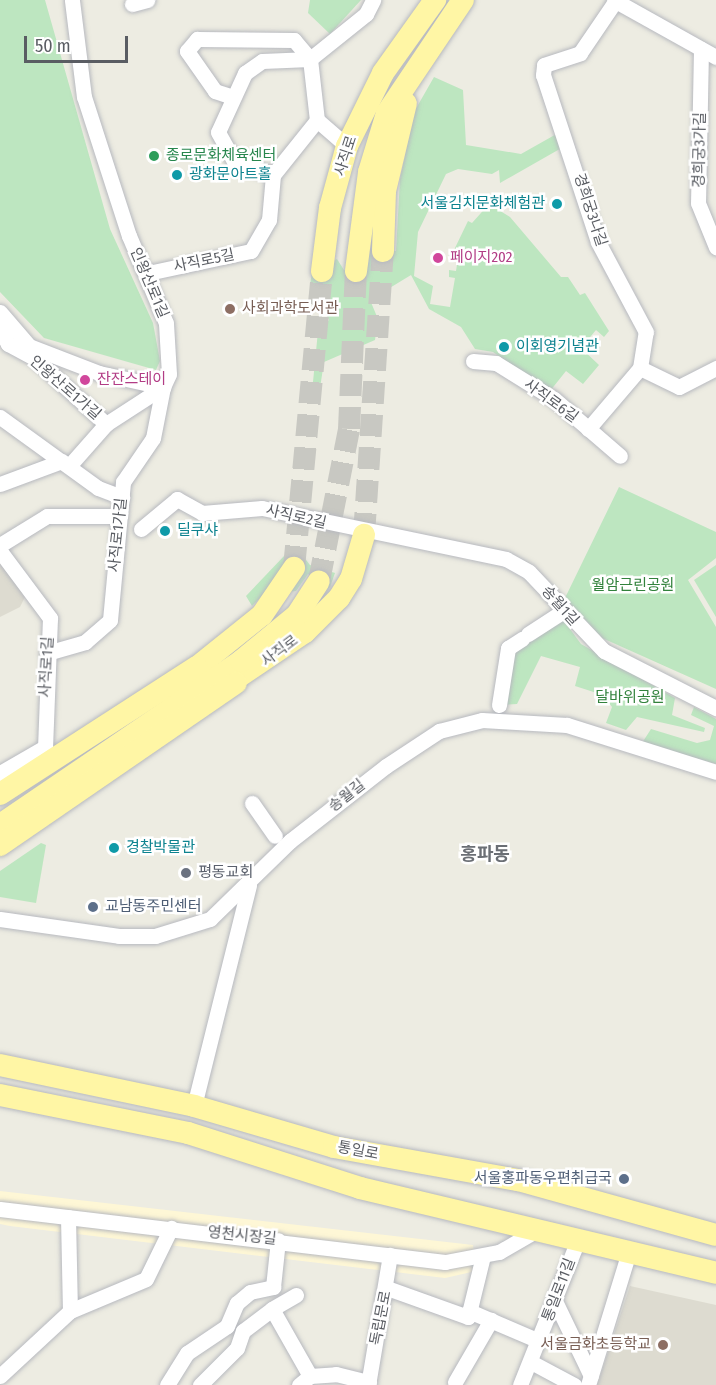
<!DOCTYPE html>
<meta charset="utf-8">
<style>
body{margin:0}
#map{position:relative;width:716px;height:1385px;overflow:hidden;background:#edece2;font-family:"Fira Sans Condensed","Noto Sans KR",sans-serif}
div>[style]{position:absolute}
.commercial>*{inset:0;background:#fef7d6}
.education>*{inset:0;background:#dddbd0}
.green>*{inset:0;background:#bde6c0}
.primary-tunnel>*{height:22px;margin-top:-11px;transform-origin:0;background:repeating-linear-gradient(90deg,#c8c8c2 0 22px,transparent 0 33px)}
.roads{filter:drop-shadow(0 0 2px #b7b9bf) drop-shadow(0 0 2px #b7b9bf)}
.street>*{height:15px;margin:-7.5px;padding:0 7.5px;transform-origin:7.5px;border-radius:7.5px;background:#fff}
.primary>*{height:22px;margin:-11px;padding:0 11px;transform-origin:11px;border-radius:11px;background:#fff6a5}
.dots>*{width:16px;height:16px;translate:-50% -50%;box-sizing:border-box;border:3px solid #fff;border-radius:50%}
span{translate:-50% -50%;white-space:nowrap;text-align:center;line-height:1.15;-webkit-text-stroke:5px #fff;paint-order:stroke}
.street-label{font-size:15px;color:#5a5d63}
.leisure-label{font-size:15px;color:#27864d}
.left{translate:0 -50%;text-align:left}
.culture-label{font-size:15px;color:#0d838f}
.right{translate:-100% -50%;text-align:right}
.hotel-label{font-size:15px;color:#b23c85}
.education-label{font-size:15px;color:#785e54}
.park-label{font-size:15px;color:#32823c}
.worship-label{font-size:15px;color:#5b616d}
.service-label{font-size:15px;color:#4e5e75}
.quarter-label{font-size:18px;color:#6b6f75;font-weight:700}
.scale{position:absolute;left:24px;top:36px;width:104px;height:27px;box-sizing:border-box;border:3px solid #5a5d63;border-top:0;padding-left:8px;font-size:18px;line-height:21px;white-space:nowrap;color:#5a5d63;-webkit-text-stroke:4px #fff;paint-order:stroke}
</style>
<div id="map">
<div class="commercial">
<i style="clip-path:polygon(0 1191px,473px 1245px,476px 1271px,445px 1278px,10px 1226px,0 1224px)"></i>
</div>
<div class="education">
<i style="clip-path:polygon(0 553px,28px 591px,20px 607px,0 617px)"></i>
<i style="clip-path:polygon(630px 1286px,716px 1305px,716px 1385px,597px 1385px)"></i>
</div>
<div class="green">
<i style="clip-path:polygon(0 0,45px 0,110px 229px,153px 323px,160px 361px,156px 370px,44px 338px,0 292px)"></i>
<i style="clip-path:polygon(310px 0,361px 0,330px 34px,308px 13px)"></i>
<i style="clip-path:polygon(434px 77px,463px 90px,466px 145px,521px 154px,560px 132px,565px 146px,500px 183px,499px 170px,492px 174px,458px 169px,446px 174px,418px 232px,414px 276px,433px 286px,430px 304px,450px 307px,455px 278px,449px 277px,449px 270px,456px 271px,459px 252px,454px 250px,468px 221px,472px 223px,489px 204px,510px 217px,561px 277px,568px 277px,580px 295px,585px 293px,609px 331px,604px 337px,596px 330px,581px 348px,599px 365px,583px 384px,566px 371px,550px 391px,493px 352px,475px 349px,461px 327px,429px 309px,411px 275px,370px 300px,378px 319px,375px 340px,324px 362px,320px 388px,312px 392px,318px 331px,329px 320px,310px 286px,312px 271px,337px 259px,344px 270px,359px 272px,362px 249px,396px 251px,400px 179px,414px 112px)"></i>
<i style="clip-path:polygon(619px 487px,716px 532px,716px 558px,688px 580px,716px 627px,716px 689px,602px 638px,565px 598px)"></i>
<i style="clip-path:polygon(285px 555px,300px 562px,303px 556px,310px 565px,335px 573px,330px 587px,317px 599px,325px 584px,308px 574px,296px 591px,263px 595px,252px 606px,246px 596px)"></i>
<i style="clip-path:polygon(716px 565px,716px 617px,694px 580px)"></i>
<i style="clip-path:polygon(559px 614px,581px 644px,675px 698px,672px 715px,705px 728px,704px 732px,637px 717px,626px 730px,606px 723px,612px 707px,603px 695px,575px 686px,580px 667px,541px 656px,517px 704px,499px 705px,508px 648px)"></i>
<i style="clip-path:polygon(694px 707px,716px 719px,716px 764px,642px 743px,651px 729px,697px 743px,710px 740px,714px 726px,691px 715px)"></i>
<i style="clip-path:polygon(41px 843px,46px 845px,36px 903px,0 897px,0 871px)"></i>
</div>
<div class="primary-tunnel">
<i style="left:364px;top:535px;width:285px;rotate:-86.2deg"></i>
<i style="left:294px;top:568px;width:298px;rotate:-84.6deg"></i>
<i style="left:319px;top:581px;width:155px;rotate:-78.8deg"></i>
<i style="left:349px;top:429px;width:158px;rotate:-87.5deg"></i>
</div>
<div class="roads">
<div class="street">
<i style="left:614px;top:0;width:117px;rotate:29.2deg"></i>
<i style="left:132px;top:4px;width:16px;rotate:-15deg"></i>
<i style="left:701px;top:49px;width:154px;rotate:91.1deg"></i>
<i style="left:698px;top:203px;width:48px;rotate:67.8deg"></i>
<i style="left:233px;top:97px;width:19px;rotate:-162deg"></i>
<i style="left:215px;top:91px;width:49px;rotate:-125deg"></i>
<i style="left:187px;top:51px;width:16px;rotate:-50deg"></i>
<i style="left:197px;top:39px;width:97px;rotate:0.6deg"></i>
<i style="left:294px;top:40px;width:25px;rotate:50deg"></i>
<i style="left:310px;top:59px;width:72px;rotate:-38.8deg"></i>
<i style="left:366px;top:14px;width:16px;rotate:-63deg"></i>
<i style="left:273px;top:175px;width:41px;rotate:-160.3deg"></i>
<i style="left:234px;top:161px;width:33px;rotate:-119deg"></i>
<i style="left:218px;top:132px;width:65px;rotate:-65.4deg"></i>
<i style="left:245px;top:73px;width:21px;rotate:-35deg"></i>
<i style="left:262px;top:61px;width:48px;rotate:-2.4deg"></i>
<i style="left:310px;top:59px;width:61px;rotate:83.5deg"></i>
<i style="left:148px;top:273px;width:105px;rotate:-12.1deg"></i>
<i style="left:251px;top:251px;width:36px;rotate:-60deg"></i>
<i style="left:269px;top:220px;width:45px;rotate:-84.9deg"></i>
<i style="left:273px;top:175px;width:70px;rotate:-51.3deg"></i>
<i style="left:317px;top:120px;width:40px;rotate:41deg"></i>
<i style="left:0;top:312px;width:45px;rotate:49.5deg"></i>
<i style="left:29px;top:346px;width:75px;rotate:21.1deg"></i>
<i style="left:99px;top:373px;width:66px;rotate:12.3deg"></i>
<i style="left:163px;top:387px;width:14px;rotate:-65deg"></i>
<i style="left:169px;top:374px;width:51px;rotate:-93.4deg"></i>
<i style="left:166px;top:323px;width:95px;rotate:-113deg"></i>
<i style="left:129px;top:236px;width:146px;rotate:-107.9deg"></i>
<i style="left:84px;top:97px;width:98px;rotate:-97.1deg"></i>
<i style="left:0;top:329px;width:17px;rotate:62deg"></i>
<i style="left:8px;top:344px;width:30px;rotate:28deg"></i>
<i style="left:34px;top:358px;width:98px;rotate:42.5deg"></i>
<i style="left:473px;top:361px;width:23px;rotate:5deg"></i>
<i style="left:496px;top:363px;width:68px;rotate:31.8deg"></i>
<i style="left:554px;top:399px;width:87px;rotate:40.8deg"></i>
<i style="left:640px;top:368px;width:43px;rotate:26deg"></i>
<i style="left:679px;top:387px;width:42px;rotate:-27.2deg"></i>
<i style="left:0;top:417px;width:121px;rotate:35.9deg"></i>
<i style="left:98px;top:488px;width:26px;rotate:21deg"></i>
<i style="left:588px;top:429px;width:80px;rotate:-49.6deg"></i>
<i style="left:640px;top:368px;width:36px;rotate:-81deg"></i>
<i style="left:646px;top:332px;width:102px;rotate:-118.1deg"></i>
<i style="left:598px;top:242px;width:176px;rotate:-108.2deg"></i>
<i style="left:543px;top:75px;width:10px;rotate:-84deg"></i>
<i style="left:544px;top:65px;width:38px;rotate:-18deg"></i>
<i style="left:580px;top:53px;width:60px;rotate:-55.8deg"></i>
<i style="left:69px;top:466px;width:56px;rotate:-48.6deg"></i>
<i style="left:106px;top:424px;width:68px;rotate:-33deg"></i>
<i style="left:0;top:484px;width:66px;rotate:-20.4deg"></i>
<i style="left:141px;top:529px;width:47px;rotate:-39.8deg"></i>
<i style="left:177px;top:499px;width:29px;rotate:29deg"></i>
<i style="left:202px;top:513px;width:60px;rotate:-4.8deg"></i>
<i style="left:262px;top:508px;width:249px;rotate:11.8deg"></i>
<i style="left:506px;top:559px;width:26px;rotate:29deg"></i>
<i style="left:529px;top:572px;width:109px;rotate:46.5deg"></i>
<i style="left:604px;top:651px;width:126px;rotate:27deg"></i>
<i style="left:0;top:545px;width:55px;rotate:-31.7deg"></i>
<i style="left:47px;top:516px;width:73px"></i>
<i style="left:0;top:551px;width:84px;rotate:53.3deg"></i>
<i style="left:50px;top:618px;width:129px;rotate:92.2deg"></i>
<i style="left:45px;top:747px;width:52px;rotate:150deg"></i>
<i style="left:528px;top:634px;width:37px;rotate:-33deg"></i>
<i style="left:47px;top:653px;width:40px;rotate:-16deg"></i>
<i style="left:85px;top:642px;width:33px;rotate:-41deg"></i>
<i style="left:110px;top:620px;width:139px;rotate:-84.6deg"></i>
<i style="left:123px;top:482px;width:53px;rotate:-55.7deg"></i>
<i style="left:153px;top:438px;width:52px;rotate:-78.9deg"></i>
<i style="left:499px;top:705px;width:58px;rotate:-81deg"></i>
<i style="left:508px;top:648px;width:17px;rotate:-33deg"></i>
<i style="left:252px;top:803px;width:40px;rotate:55.1deg"></i>
<i style="left:0;top:919px;width:120px;rotate:8.1deg"></i>
<i style="left:119px;top:936px;width:36px"></i>
<i style="left:155px;top:936px;width:58px;rotate:-17.2deg"></i>
<i style="left:210px;top:919px;width:112px;rotate:-44.3deg"></i>
<i style="left:290px;top:841px;width:122px;rotate:-38deg"></i>
<i style="left:386px;top:766px;width:64px;rotate:-33.4deg"></i>
<i style="left:439px;top:731px;width:44px;rotate:-14.3deg"></i>
<i style="left:482px;top:720px;width:85px;rotate:3.4deg"></i>
<i style="left:567px;top:725px;width:156px;rotate:17.5deg"></i>
<i style="left:194px;top:1106px;width:228px;rotate:-76deg"></i>
<i style="left:0;top:1209px;width:448px;rotate:6.8deg"></i>
<i style="left:445px;top:1262px;width:55px;rotate:-10.5deg"></i>
<i style="left:499px;top:1252px;width:44px;rotate:-30.1deg"></i>
<i style="left:68px;top:1217px;width:94px;rotate:88.8deg"></i>
<i style="left:387px;top:1288px;width:86px;rotate:19.7deg"></i>
<i style="left:468px;top:1317px;width:63px;rotate:-76.2deg"></i>
<i style="left:296px;top:1295px;width:28px;rotate:150deg"></i>
<i style="left:272px;top:1309px;width:77px;rotate:60.4deg"></i>
<i style="left:555px;top:1301px;width:83px;rotate:64.4deg"></i>
<i style="left:469px;top:1311px;width:76px;rotate:23.2deg"></i>
<i style="left:531px;top:1362px;width:49px;rotate:28.1deg"></i>
<i style="left:0;top:1376px;width:96px;rotate:-42.9deg"></i>
<i style="left:70px;top:1311px;width:82px;rotate:-22.8deg"></i>
<i style="left:146px;top:1279px;width:57px;rotate:-63.9deg"></i>
<i style="left:455px;top:1382px;width:72px;rotate:-59.9deg"></i>
<i style="left:167px;top:1385px;width:38px;rotate:-58deg"></i>
<i style="left:187px;top:1353px;width:48px;rotate:-34deg"></i>
<i style="left:227px;top:1326px;width:25px;rotate:-67deg"></i>
<i style="left:237px;top:1303px;width:17px;rotate:-40deg"></i>
<i style="left:250px;top:1292px;width:24px;rotate:-12deg"></i>
<i style="left:273px;top:1287px;width:47px;rotate:-83.9deg"></i>
<i style="left:200px;top:1385px;width:52px;rotate:-45deg"></i>
<i style="left:237px;top:1348px;width:18px;rotate:-71deg"></i>
<i style="left:243px;top:1331px;width:36px;rotate:-37deg"></i>
<i style="left:299px;top:1385px;width:14px;rotate:-39deg"></i>
<i style="left:310px;top:1376px;width:26px;rotate:-4deg"></i>
<i style="left:336px;top:1374px;width:34px;rotate:14deg"></i>
<i style="left:368px;top:1385px;width:132px;rotate:-80.4deg"></i>
<i style="left:520px;top:1385px;width:156px;rotate:-68.2deg"></i>
<i style="left:588px;top:1385px;width:136px;rotate:-72.9deg"></i>
</div>
<div class="primary">
<i style="left:383px;top:251px;width:60px;rotate:-88.1deg"></i>
<i style="left:385px;top:191px;width:90px;rotate:-76.6deg"></i>
<i style="left:322px;top:271px;width:64px;rotate:-82.8deg"></i>
<i style="left:330px;top:208px;width:64px;rotate:-74.7deg"></i>
<i style="left:347px;top:146px;width:81px;rotate:-63.7deg"></i>
<i style="left:383px;top:73px;width:90px;rotate:-54.5deg"></i>
<i style="left:356px;top:271px;width:100px;rotate:-82.5deg"></i>
<i style="left:369px;top:172px;width:62px;rotate:-73deg"></i>
<i style="left:387px;top:113px;width:136px;rotate:-56.1deg"></i>
<i style="left:186px;top:676px;width:97px;rotate:-38.8deg"></i>
<i style="left:262px;top:615px;width:57px;rotate:-55.8deg"></i>
<i style="left:235px;top:679px;width:84px;rotate:-33.9deg"></i>
<i style="left:305px;top:632px;width:48px;rotate:-45deg"></i>
<i style="left:339px;top:598px;width:22px;rotate:-58deg"></i>
<i style="left:351px;top:579px;width:46px;rotate:-73.5deg"></i>
<i style="left:0;top:794px;width:234px;rotate:-32.9deg"></i>
<i style="left:0;top:825px;width:292px;rotate:-34.2deg"></i>
<i style="left:241px;top:661px;width:72px;rotate:-39.4deg"></i>
<i style="left:297px;top:615px;width:40px;rotate:-57.1deg"></i>
<i style="left:0;top:845px;width:286px;rotate:-34.5deg"></i>
<i style="left:0;top:1065px;width:198px;rotate:11.9deg"></i>
<i style="left:194px;top:1106px;width:146px;rotate:16.3deg"></i>
<i style="left:334px;top:1147px;width:187px;rotate:10.2deg"></i>
<i style="left:518px;top:1180px;width:205px;rotate:15.5deg"></i>
<i style="left:0;top:1095px;width:192px;rotate:11.4deg"></i>
<i style="left:188px;top:1133px;width:181px;rotate:17.7deg"></i>
<i style="left:360px;top:1188px;width:366px;rotate:13.4deg"></i>
</div>
</div>
<div class="dots">
<i style="left:154px;top:156px;background:#2e9e5b"></i>
<i style="left:177px;top:175px;background:#0f9aa8"></i>
<i style="left:557px;top:204px;background:#0f9aa8"></i>
<i style="left:438px;top:258px;background:#d1479c"></i>
<i style="left:230px;top:309px;background:#8d6e63"></i>
<i style="left:504px;top:347px;background:#0f9aa8"></i>
<i style="left:85px;top:380px;background:#d1479c"></i>
<i style="left:165px;top:531px;background:#0f9aa8"></i>
<i style="left:114px;top:848px;background:#0f9aa8"></i>
<i style="left:186px;top:873px;background:#6b7280"></i>
<i style="left:93px;top:907px;background:#5c6f8a"></i>
<i style="left:624px;top:1179px;background:#5c6f8a"></i>
<i style="left:663px;top:1345px;background:#8d6e63"></i>
</div>
<div class="street-label">
<span style="left:700px;top:150px;rotate:-89deg">경희궁3가길</span>
<span style="left:346px;top:156px;rotate:-72deg">사직로</span>
<span style="left:590px;top:210px;rotate:72deg">경희궁3나길</span>
<span style="left:204px;top:261px;rotate:-12deg">사직로5길</span>
<span style="left:149px;top:283px;rotate:67deg">인왕산로1길</span>
<span style="left:65px;top:388px;rotate:41deg">인왕산로1가길</span>
<span style="left:551px;top:401px;rotate:36deg">사직로6길</span>
<span style="left:296px;top:517px;rotate:13deg">사직로2길</span>
<span style="left:118px;top:535px;rotate:-84deg">사직로1가길</span>
<span style="left:560px;top:606px;rotate:48deg">송월1길</span>
<span style="left:280px;top:651px;rotate:-37deg">사직로</span>
<span style="left:47px;top:667px;rotate:-87deg">사직로1길</span>
<span style="left:347px;top:796px;rotate:-38deg">송월길</span>
<span style="left:358px;top:1151px;rotate:11deg">통일로</span>
<span style="left:242px;top:1236px;rotate:6deg">영천시장길</span>
<span style="left:559px;top:1290px;rotate:-69deg">통일로11길</span>
<span style="left:381px;top:1318px;rotate:-79deg">독립문로</span>
</div>
<div class="leisure-label">
<span class="left" style="left:166px;top:156px">종로문화체육센터</span>
</div>
<div class="culture-label">
<span class="left" style="left:189px;top:175px">광화문아트홀</span>
<span class="right" style="left:545px;top:204px">서울김치문화체험관</span>
<span class="left" style="left:516px;top:347px">이회영기념관</span>
<span class="left" style="left:177px;top:531px">딜쿠샤</span>
<span class="left" style="left:126px;top:848px">경찰박물관</span>
</div>
<div class="hotel-label">
<span class="left" style="left:450px;top:258px">페이지202</span>
<span class="left" style="left:97px;top:380px">잔잔스테이</span>
</div>
<div class="education-label">
<span class="left" style="left:242px;top:309px">사회과학도서관</span>
<span class="right" style="left:651px;top:1345px">서울금화초등학교</span>
</div>
<div class="park-label">
<span style="left:633px;top:586px">월암근린공원</span>
<span style="left:630px;top:698px">달바위공원</span>
</div>
<div class="worship-label">
<span class="left" style="left:198px;top:873px">평동교회</span>
</div>
<div class="service-label">
<span class="left" style="left:105px;top:907px">교남동주민센터</span>
<span class="right" style="left:612px;top:1179px">서울홍파동우편취급국</span>
</div>
<div class="quarter-label">
<span style="left:485px;top:854px">홍파동</span>
</div>
<div class="scale">50 m</div>
</div>
